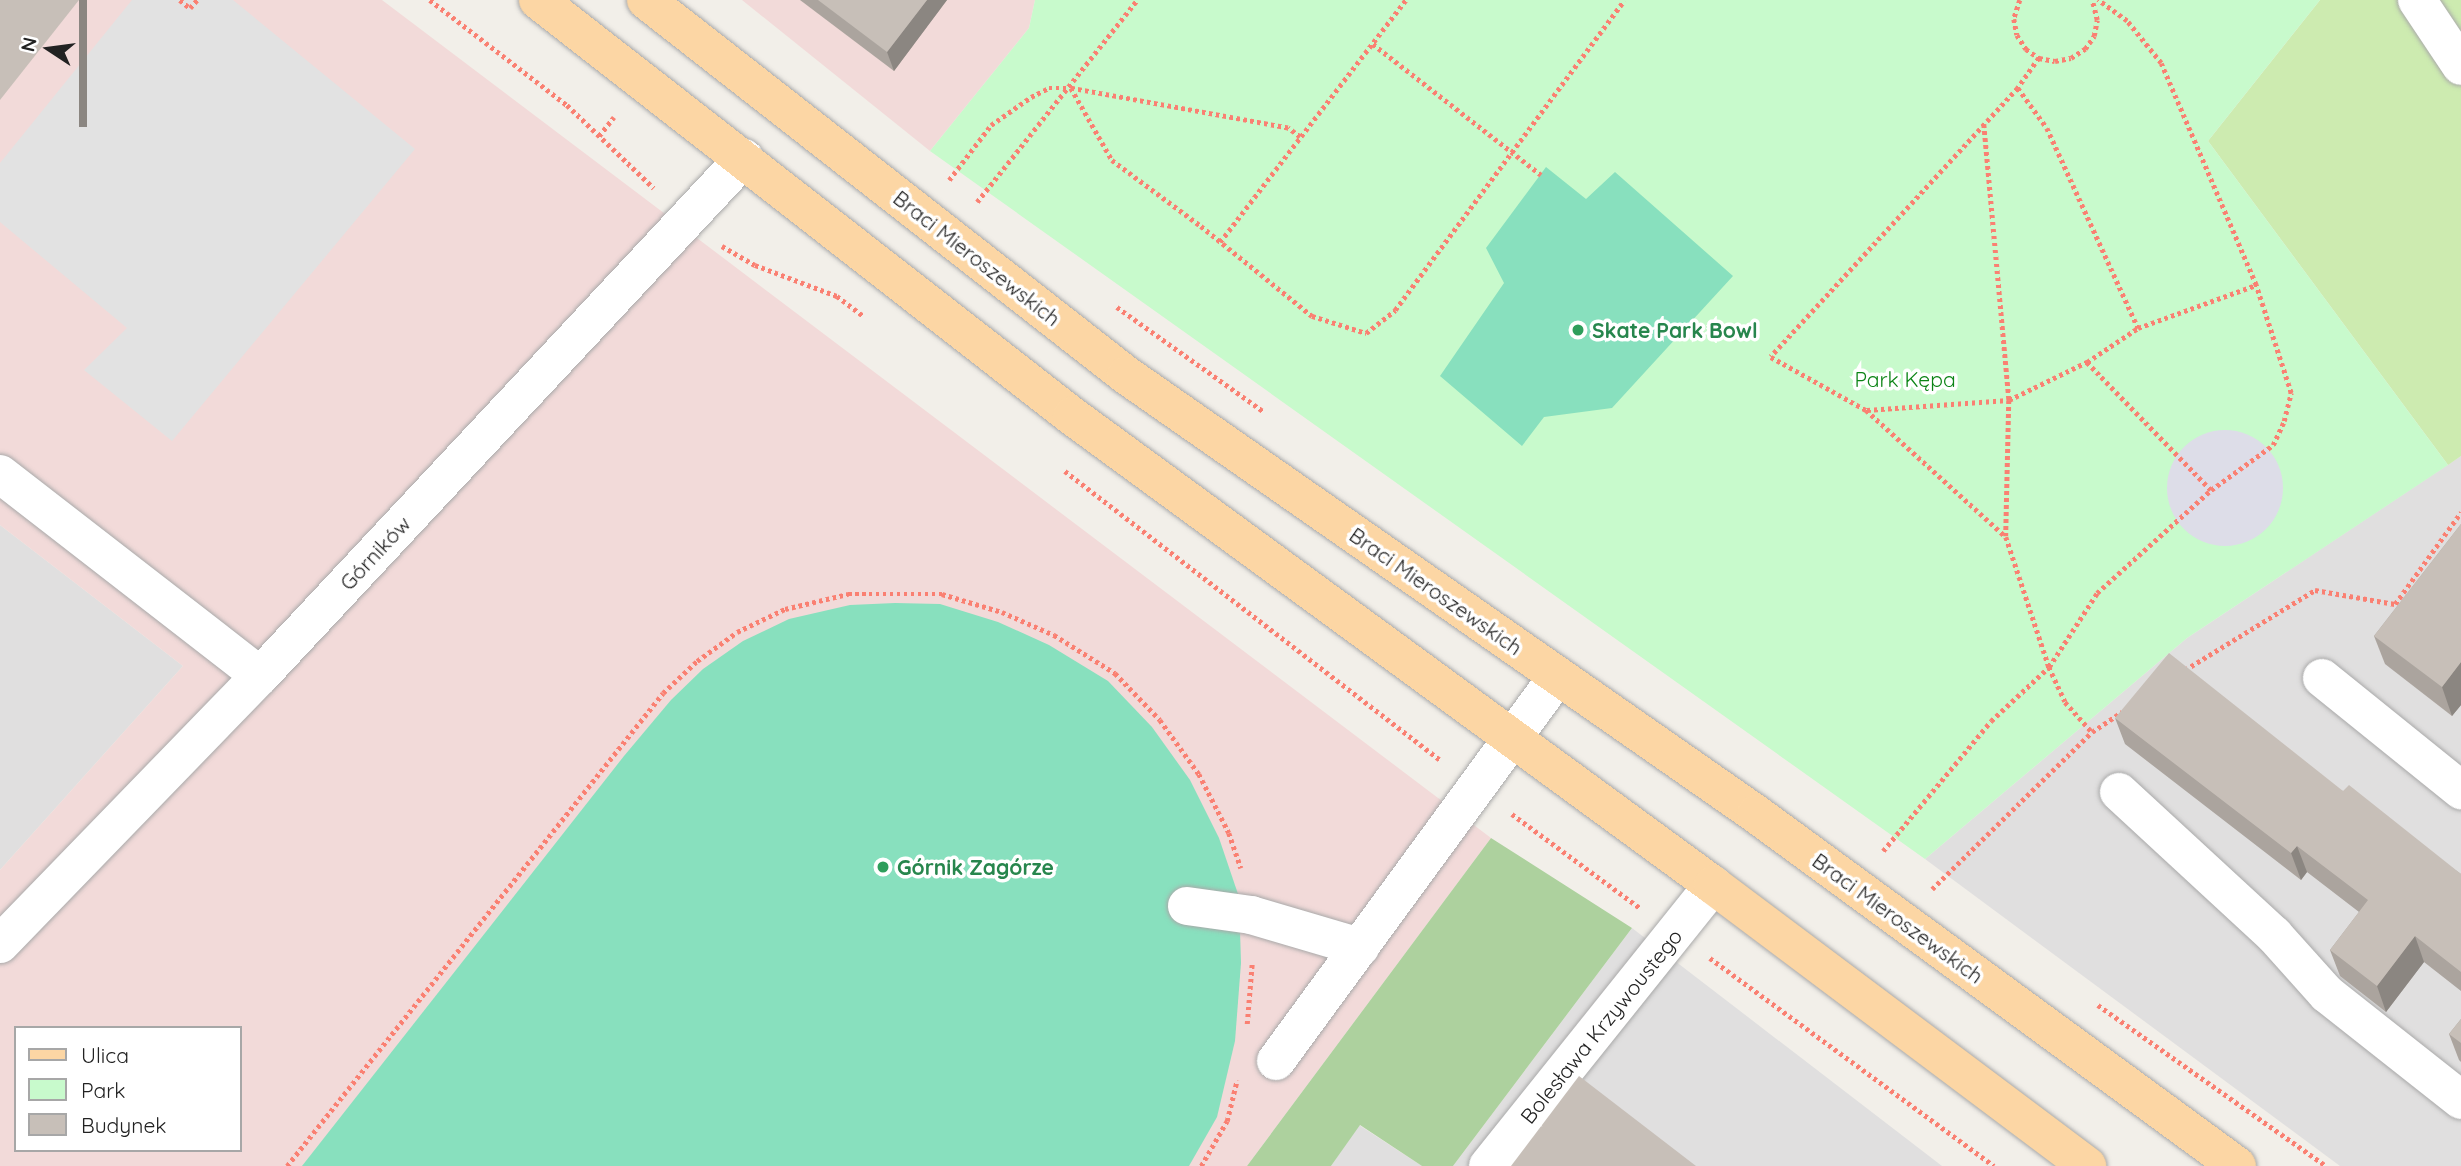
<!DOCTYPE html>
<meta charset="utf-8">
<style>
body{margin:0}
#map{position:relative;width:2461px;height:1166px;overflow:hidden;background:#f2efe9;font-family:Quicksand,sans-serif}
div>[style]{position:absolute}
.residential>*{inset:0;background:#e0dfdf}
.commercial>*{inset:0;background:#f2dad9}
.grass>*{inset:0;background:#cdebb0}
.forest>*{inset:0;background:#add19e}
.park>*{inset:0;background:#c8facc}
.pitch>*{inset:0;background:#88e0be}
.parking>*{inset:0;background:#e2e2e2}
.plaza>*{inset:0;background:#dddde8}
.round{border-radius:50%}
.path>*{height:4.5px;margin-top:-2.25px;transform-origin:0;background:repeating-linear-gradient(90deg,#fa8072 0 3.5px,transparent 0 7px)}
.roads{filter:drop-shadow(0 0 2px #a9a9a9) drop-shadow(0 0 2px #a9a9a9)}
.minor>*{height:38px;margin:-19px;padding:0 19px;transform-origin:19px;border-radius:19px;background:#fff}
.major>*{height:38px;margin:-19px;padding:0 19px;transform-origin:19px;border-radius:19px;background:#fcd6a4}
.wall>*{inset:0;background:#aba49e}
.shaded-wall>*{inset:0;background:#8b8681;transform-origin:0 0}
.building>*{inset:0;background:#c7bfb8}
.dots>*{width:19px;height:19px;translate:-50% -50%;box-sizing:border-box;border:4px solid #fff;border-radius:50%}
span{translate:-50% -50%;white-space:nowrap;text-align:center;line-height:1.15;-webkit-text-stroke:7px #fff;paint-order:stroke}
.street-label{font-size:21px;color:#222}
.leisure-label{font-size:21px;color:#27864d;font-weight:700}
.left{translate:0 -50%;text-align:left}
.park-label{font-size:21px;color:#0c8416}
.legend{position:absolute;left:14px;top:1026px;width:228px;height:126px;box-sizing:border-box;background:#fff;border:2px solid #a7a7a7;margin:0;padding:9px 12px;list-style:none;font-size:21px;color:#222}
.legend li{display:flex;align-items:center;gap:14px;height:35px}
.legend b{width:35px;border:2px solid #a7a7a7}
.north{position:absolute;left:14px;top:14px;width:70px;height:70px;-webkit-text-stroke:5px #fff;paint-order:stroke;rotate:283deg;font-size:19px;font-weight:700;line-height:28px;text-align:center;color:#222}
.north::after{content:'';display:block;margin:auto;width:24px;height:32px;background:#222;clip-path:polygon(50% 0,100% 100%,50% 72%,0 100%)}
</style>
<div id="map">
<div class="residential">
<i style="clip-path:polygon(2461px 456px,2461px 1166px,2340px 1166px,1925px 859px,2187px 638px)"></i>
<i style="clip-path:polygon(0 525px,183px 666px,0 870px)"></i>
<i style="clip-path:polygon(1632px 928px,1942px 1166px,1453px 1166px)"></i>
<i style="clip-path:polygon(1359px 1125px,1422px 1166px,1331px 1166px)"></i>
</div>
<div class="commercial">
<i style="clip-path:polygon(evenodd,0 0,382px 0,1491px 838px,1247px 1166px,0 1166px,0 870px,183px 666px,0 525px,0 0,16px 1028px,240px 1028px,240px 1150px,16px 1150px,16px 1028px)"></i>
<i style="clip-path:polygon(742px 0,1035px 0,1029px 28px,930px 151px)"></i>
</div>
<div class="grass">
<i style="clip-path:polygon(2320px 0,2461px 0,2461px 456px,2448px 465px,2208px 141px)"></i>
</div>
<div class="forest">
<i style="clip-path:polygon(1491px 838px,1632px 928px,1453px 1166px,1422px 1166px,1360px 1125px,1331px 1166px,1247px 1166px)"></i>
</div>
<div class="park">
<i style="clip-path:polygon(1035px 0,2320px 0,2208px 141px,2448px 465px,2187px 638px,1925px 859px,930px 151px,1029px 28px)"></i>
</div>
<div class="pitch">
<i style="clip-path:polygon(1546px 167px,1586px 199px,1615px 172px,1733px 276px,1612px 408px,1544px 417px,1522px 446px,1440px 376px,1504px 283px,1486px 248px)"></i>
<i style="clip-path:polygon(895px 603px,940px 604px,998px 622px,1049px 645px,1108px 681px,1152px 727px,1190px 780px,1219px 838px,1239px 897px,1241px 963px,1235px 1041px,1217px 1117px,1189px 1166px,302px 1166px,624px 756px,671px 700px,703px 669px,743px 641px,789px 619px,850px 605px)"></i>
</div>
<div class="parking">
<i style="clip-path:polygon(132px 0,233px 0,415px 149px,172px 441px,84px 370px,127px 328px,0 222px,0 163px)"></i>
</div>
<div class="plaza">
<i class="round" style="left:2167px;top:430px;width:116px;height:116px"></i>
</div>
<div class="path">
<i style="left:180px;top:0;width:13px;rotate:39deg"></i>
<i style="left:190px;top:8px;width:11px;rotate:-49deg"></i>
<i style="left:430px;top:0;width:173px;rotate:37.5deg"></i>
<i style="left:567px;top:105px;width:120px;rotate:43.7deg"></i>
<i style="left:2020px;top:0;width:20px;rotate:108deg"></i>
<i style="left:2014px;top:19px;width:16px;rotate:79deg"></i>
<i style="left:2017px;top:35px;width:17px;rotate:57deg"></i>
<i style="left:2026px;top:49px;width:16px;rotate:35deg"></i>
<i style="left:2039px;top:58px;width:16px;rotate:11deg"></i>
<i style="left:2055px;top:61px;width:16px;rotate:-11deg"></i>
<i style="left:2071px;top:58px;width:17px;rotate:-33deg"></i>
<i style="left:2085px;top:49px;width:16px;rotate:-55deg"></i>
<i style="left:2094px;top:36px;width:16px;rotate:-79deg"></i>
<i style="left:2097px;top:20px;width:21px;rotate:-104deg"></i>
<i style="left:1373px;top:44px;width:213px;rotate:37.9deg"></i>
<i style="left:2039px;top:58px;width:37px;rotate:125deg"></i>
<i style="left:2018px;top:88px;width:365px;rotate:132.6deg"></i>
<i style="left:1771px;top:357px;width:109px;rotate:29.2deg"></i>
<i style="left:1866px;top:410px;width:189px;rotate:42.2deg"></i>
<i style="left:2006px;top:537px;width:137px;rotate:71.7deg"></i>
<i style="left:2049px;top:667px;width:38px;rotate:65deg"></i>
<i style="left:2065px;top:702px;width:40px;rotate:48deg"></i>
<i style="left:2018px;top:88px;width:49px;rotate:54.1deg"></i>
<i style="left:2047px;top:128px;width:220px;rotate:65.5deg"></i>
<i style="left:1984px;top:124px;width:277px;rotate:84.8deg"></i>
<i style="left:2009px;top:400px;width:136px;rotate:91.3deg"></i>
<i style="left:599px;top:136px;width:24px;rotate:-52deg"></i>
<i style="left:1300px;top:137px;width:15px;rotate:-143deg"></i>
<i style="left:1288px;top:128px;width:221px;rotate:-169.6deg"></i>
<i style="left:1071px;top:88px;width:83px;rotate:60.3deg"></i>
<i style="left:1112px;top:160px;width:111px;rotate:36.6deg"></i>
<i style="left:1201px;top:226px;width:143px;rotate:39deg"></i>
<i style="left:1312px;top:316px;width:57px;rotate:17.5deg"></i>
<i style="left:1366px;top:333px;width:37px;rotate:-38deg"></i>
<i style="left:1395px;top:310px;width:385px;rotate:-53.5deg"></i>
<i style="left:949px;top:180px;width:69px;rotate:-52.6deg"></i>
<i style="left:991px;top:125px;width:49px;rotate:-35deg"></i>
<i style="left:1031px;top:97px;width:20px;rotate:-27deg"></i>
<i style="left:1049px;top:88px;width:21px"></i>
<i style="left:977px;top:202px;width:258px;rotate:-51.6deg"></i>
<i style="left:1220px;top:242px;width:305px;rotate:-52.5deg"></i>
<i style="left:722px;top:246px;width:38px;rotate:30deg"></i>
<i style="left:755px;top:265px;width:88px;rotate:20.7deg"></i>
<i style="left:837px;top:296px;width:34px;rotate:37deg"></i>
<i style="left:1117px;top:307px;width:181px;rotate:35.5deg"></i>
<i style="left:2087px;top:362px;width:178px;rotate:45.9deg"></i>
<i style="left:1867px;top:410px;width:142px;rotate:-4deg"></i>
<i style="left:2009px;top:400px;width:87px;rotate:-26deg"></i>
<i style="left:2087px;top:362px;width:61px;rotate:-33.7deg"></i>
<i style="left:2138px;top:328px;width:126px;rotate:-20deg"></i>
<i style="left:1065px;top:471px;width:473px;rotate:37.6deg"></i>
<i style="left:2185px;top:670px;width:153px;rotate:-31.6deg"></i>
<i style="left:2315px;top:590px;width:81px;rotate:9.9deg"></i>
<i style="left:2395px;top:604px;width:113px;rotate:-54.3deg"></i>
<i style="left:1512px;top:814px;width:159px;rotate:36.3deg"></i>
<i style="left:1883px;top:851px;width:169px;rotate:-50.3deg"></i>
<i style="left:1991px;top:721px;width:79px;rotate:-43deg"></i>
<i style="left:2049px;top:667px;width:88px;rotate:-57deg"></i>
<i style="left:2097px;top:593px;width:154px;rotate:-42.1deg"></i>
<i style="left:2211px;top:490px;width:77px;rotate:-36deg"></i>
<i style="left:2273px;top:445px;width:26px;rotate:-65deg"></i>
<i style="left:2284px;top:421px;width:29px;rotate:-76deg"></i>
<i style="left:2291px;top:393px;width:114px;rotate:-108deg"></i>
<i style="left:2256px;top:285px;width:241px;rotate:-113.2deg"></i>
<i style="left:2161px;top:63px;width:54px;rotate:-129deg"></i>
<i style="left:2127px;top:21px;width:36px;rotate:-144deg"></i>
<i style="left:1932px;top:889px;width:224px;rotate:-44.5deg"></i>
<i style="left:2092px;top:732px;width:36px;rotate:-34deg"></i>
<i style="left:1710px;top:958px;width:352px;rotate:36.2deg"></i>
<i style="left:2098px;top:1005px;width:279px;rotate:35.2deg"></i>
<i style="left:1247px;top:1024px;width:61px;rotate:-85.3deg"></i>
<i style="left:287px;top:1166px;width:604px;rotate:-51.52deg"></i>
<i style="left:663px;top:693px;width:47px;rotate:-43.3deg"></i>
<i style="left:697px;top:661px;width:49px;rotate:-35.9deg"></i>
<i style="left:737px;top:632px;width:53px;rotate:-25.6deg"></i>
<i style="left:785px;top:609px;width:65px;rotate:-13.4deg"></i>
<i style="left:848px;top:594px;width:94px"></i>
<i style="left:942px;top:594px;width:63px;rotate:16.7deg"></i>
<i style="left:1002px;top:612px;width:57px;rotate:23.9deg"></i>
<i style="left:1054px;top:635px;width:72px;rotate:31.9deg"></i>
<i style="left:1115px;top:673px;width:65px;rotate:46.2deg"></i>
<i style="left:1160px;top:720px;width:67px;rotate:54.2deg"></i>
<i style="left:1199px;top:774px;width:66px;rotate:63deg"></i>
<i style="left:1229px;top:833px;width:37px;rotate:71deg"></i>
<i style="left:1201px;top:1166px;width:52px;rotate:-60deg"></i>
<i style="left:1227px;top:1121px;width:42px;rotate:-76.3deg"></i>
</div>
<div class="roads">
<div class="minor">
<i style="left:2417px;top:0;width:79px;rotate:56.3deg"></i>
<i style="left:0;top:474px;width:329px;rotate:37.8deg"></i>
<i style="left:2322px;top:678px;width:179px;rotate:38.9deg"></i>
<i style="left:2119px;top:792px;width:211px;rotate:42.7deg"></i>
<i style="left:2274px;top:935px;width:79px;rotate:48.1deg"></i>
<i style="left:2327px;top:994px;width:171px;rotate:38.3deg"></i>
<i style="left:1187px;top:906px;width:65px;rotate:8deg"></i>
<i style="left:1251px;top:915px;width:114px;rotate:16.4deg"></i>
<i style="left:0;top:944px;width:373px;rotate:-45.9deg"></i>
<i style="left:260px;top:676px;width:709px;rotate:-46.94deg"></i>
<i style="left:1276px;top:1061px;width:477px;rotate:-53.8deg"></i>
<i style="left:1488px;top:1166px;width:360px;rotate:-51.3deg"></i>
</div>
<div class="major">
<i style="left:538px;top:0;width:677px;rotate:37.92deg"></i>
<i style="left:1072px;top:416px;width:794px;rotate:36.19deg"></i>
<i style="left:1713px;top:885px;width:468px;rotate:36.9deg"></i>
<i style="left:646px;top:0;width:609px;rotate:38deg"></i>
<i style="left:1126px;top:375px;width:768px;rotate:34.87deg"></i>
<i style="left:1756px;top:814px;width:596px;rotate:36.2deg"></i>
</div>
</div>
<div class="wall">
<i style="clip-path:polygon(800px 0,947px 0,894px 71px)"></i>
<i style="clip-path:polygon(2461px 524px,2461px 705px,2452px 716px,2385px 664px,2374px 636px)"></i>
<i style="clip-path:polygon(2115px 718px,2343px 791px,2461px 874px,2461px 991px,2424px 962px,2386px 1012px,2340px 976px,2330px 950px,2359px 912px,2307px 872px,2301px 880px,2125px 744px)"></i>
<i style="clip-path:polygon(2461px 1019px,2461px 1062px,2459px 1060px,2449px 1034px)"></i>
</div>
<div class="shaded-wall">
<i style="left:79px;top:0;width:8px;height:127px"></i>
<i style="clip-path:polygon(927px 0,947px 0,894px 71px,887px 52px)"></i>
<i style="clip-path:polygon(2461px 662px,2461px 705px,2452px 716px,2442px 687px)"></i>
<i style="clip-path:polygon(2297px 846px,2307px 872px,2301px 880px,2291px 853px)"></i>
<i style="clip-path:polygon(2415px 936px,2424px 962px,2386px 1012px,2377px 986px)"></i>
</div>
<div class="building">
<i style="clip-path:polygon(0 0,79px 0,0 100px)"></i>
<i style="clip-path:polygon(818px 0,927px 0,887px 52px)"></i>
<i style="clip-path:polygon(2461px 524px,2461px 662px,2442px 687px,2374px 636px)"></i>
<i style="clip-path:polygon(2169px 653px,2343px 791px,2349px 785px,2461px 874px,2461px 972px,2415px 936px,2377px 986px,2330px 950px,2368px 900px,2297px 846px,2291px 853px,2115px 718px)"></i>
<i style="clip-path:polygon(2461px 1019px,2461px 1043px,2449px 1034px)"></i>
<i style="clip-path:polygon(1579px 1076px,1696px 1166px,1511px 1166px)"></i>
</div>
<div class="dots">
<i style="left:1578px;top:330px;background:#2e9e5b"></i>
<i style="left:883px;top:867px;background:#2e9e5b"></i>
</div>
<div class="street-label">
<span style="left:977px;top:258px;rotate:38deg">Braci Mieroszewskich</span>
<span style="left:375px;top:553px;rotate:-47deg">Górników</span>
<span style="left:1436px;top:591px;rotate:35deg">Braci Mieroszewskich</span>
<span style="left:1898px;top:918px;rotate:36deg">Braci Mieroszewskich</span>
<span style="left:1601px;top:1026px;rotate:-51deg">Bolesława Krzywoustego</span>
</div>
<div class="leisure-label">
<span class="left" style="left:1592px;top:330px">Skate Park Bowl</span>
<span class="left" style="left:897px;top:867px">Górnik Zagórze</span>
</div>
<div class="park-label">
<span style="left:1905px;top:379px">Park Kępa</span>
</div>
<ul class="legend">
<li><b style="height:9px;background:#fcd6a4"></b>Ulica</li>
<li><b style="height:19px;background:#c8facc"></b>Park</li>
<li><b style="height:19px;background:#c7bfb8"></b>Budynek</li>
</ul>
<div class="north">N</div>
</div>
